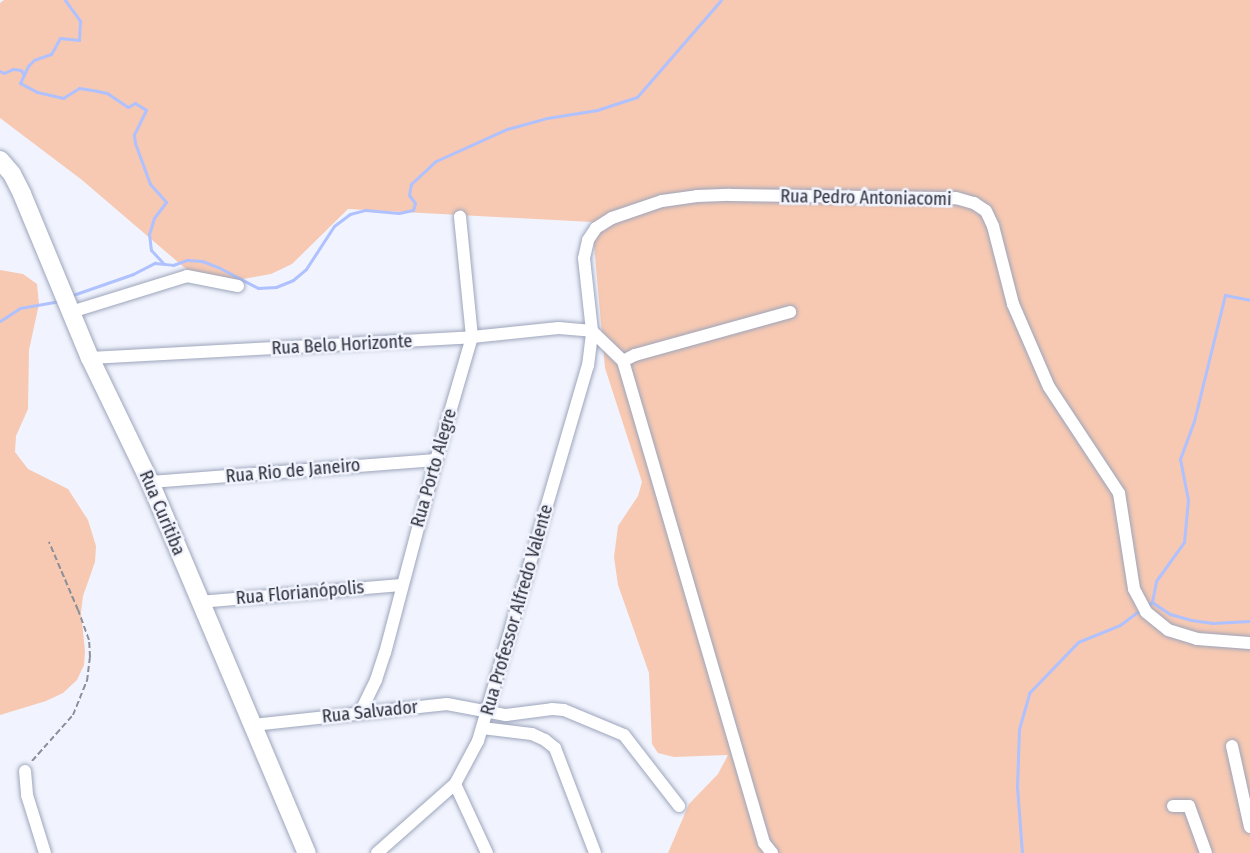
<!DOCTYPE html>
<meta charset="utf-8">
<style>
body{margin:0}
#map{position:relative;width:1250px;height:853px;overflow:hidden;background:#f1f4fe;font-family:"Fira Sans Condensed",sans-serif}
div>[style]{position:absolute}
.green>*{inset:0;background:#f7c9b2}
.stream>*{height:3px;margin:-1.5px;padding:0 1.5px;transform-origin:1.5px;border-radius:1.5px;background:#afc1fe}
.path>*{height:2px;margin-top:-1px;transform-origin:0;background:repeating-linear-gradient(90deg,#8c8f98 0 6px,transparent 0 9px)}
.roads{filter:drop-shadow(0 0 2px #9da5bb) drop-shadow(0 0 2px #9da5bb)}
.street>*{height:12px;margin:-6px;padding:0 6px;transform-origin:6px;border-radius:6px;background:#fff}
.secondary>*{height:18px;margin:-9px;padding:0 9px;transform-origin:9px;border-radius:9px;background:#fff}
span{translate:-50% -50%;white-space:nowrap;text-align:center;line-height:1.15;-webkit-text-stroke:5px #f1f4fe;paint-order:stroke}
.street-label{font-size:18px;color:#2c2f38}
</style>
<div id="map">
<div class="green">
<i style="clip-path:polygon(4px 0,1250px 0,1250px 853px,668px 853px,689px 804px,718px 774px,728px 755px,674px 757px,658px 753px,652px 744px,649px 673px,618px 585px,614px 557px,618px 526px,638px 496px,642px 482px,605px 368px,592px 222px,348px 209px,292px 264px,271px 274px,237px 280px,201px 278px,186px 269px,82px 180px,0 118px,0 3px)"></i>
<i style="clip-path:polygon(0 270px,23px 274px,37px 284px,39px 304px,29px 350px,28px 409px,16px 436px,15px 452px,28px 469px,68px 489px,88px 520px,96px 546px,95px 562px,83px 596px,81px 613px,85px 651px,84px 665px,77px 680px,63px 693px,46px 701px,0 715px)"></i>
</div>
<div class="stream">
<i style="left:65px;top:0;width:26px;rotate:54deg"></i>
<i style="left:80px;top:21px;width:19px;rotate:93deg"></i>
<i style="left:79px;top:40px;width:19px;rotate:-174deg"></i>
<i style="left:60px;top:38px;width:18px;rotate:119deg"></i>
<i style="left:51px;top:54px;width:18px;rotate:161deg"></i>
<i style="left:34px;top:60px;width:8px;rotate:135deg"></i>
<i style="left:28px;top:66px;width:19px;rotate:115deg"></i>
<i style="left:20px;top:83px;width:19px;rotate:28deg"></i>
<i style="left:37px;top:92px;width:27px;rotate:13deg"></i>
<i style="left:63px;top:98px;width:19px;rotate:-32deg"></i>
<i style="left:79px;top:88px;width:18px;rotate:9deg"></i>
<i style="left:97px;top:91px;width:10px;rotate:11deg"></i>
<i style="left:107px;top:93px;width:25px;rotate:34deg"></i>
<i style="left:128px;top:107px;width:8px;rotate:-30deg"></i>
<i style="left:135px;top:103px;width:13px;rotate:32deg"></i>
<i style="left:146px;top:110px;width:28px;rotate:116deg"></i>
<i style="left:134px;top:135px;width:8px;rotate:83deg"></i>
<i style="left:135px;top:143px;width:44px;rotate:69.9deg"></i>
<i style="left:150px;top:184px;width:24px;rotate:48deg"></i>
<i style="left:166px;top:202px;width:20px;rotate:127deg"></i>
<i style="left:154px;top:218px;width:17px;rotate:107deg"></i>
<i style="left:149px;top:234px;width:16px;rotate:83deg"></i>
<i style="left:151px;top:250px;width:18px;rotate:47deg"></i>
<i style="left:0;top:71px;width:4px;rotate:27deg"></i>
<i style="left:4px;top:73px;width:10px;rotate:-24deg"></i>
<i style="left:13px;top:69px;width:8px;rotate:7deg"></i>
<i style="left:21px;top:70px;width:6px;rotate:59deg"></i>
<i style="left:70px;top:296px;width:67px;rotate:-19.2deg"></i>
<i style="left:133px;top:274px;width:25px;rotate:-27deg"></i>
<i style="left:155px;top:263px;width:18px;rotate:6deg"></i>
<i style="left:173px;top:265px;width:15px;rotate:-20deg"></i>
<i style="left:187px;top:260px;width:15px;rotate:4deg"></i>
<i style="left:202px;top:261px;width:17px;rotate:21deg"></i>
<i style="left:218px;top:267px;width:45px;rotate:27.7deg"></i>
<i style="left:258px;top:288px;width:18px;rotate:-3deg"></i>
<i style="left:276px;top:287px;width:18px;rotate:-22deg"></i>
<i style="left:293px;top:280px;width:17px;rotate:-40deg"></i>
<i style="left:306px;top:269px;width:51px;rotate:-56.9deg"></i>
<i style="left:334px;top:226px;width:20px;rotate:-37deg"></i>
<i style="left:350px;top:214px;width:16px;rotate:-15deg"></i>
<i style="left:365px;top:210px;width:34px;rotate:5deg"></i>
<i style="left:399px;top:213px;width:14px;rotate:-12deg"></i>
<i style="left:413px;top:210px;width:7px;rotate:-74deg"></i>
<i style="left:415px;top:203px;width:10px;rotate:-127deg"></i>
<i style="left:409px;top:195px;width:11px;rotate:-80deg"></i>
<i style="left:411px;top:184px;width:34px;rotate:-43deg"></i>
<i style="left:436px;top:161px;width:78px;rotate:-24.3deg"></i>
<i style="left:507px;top:129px;width:41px;rotate:-15.4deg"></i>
<i style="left:547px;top:118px;width:51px;rotate:-9.1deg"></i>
<i style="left:597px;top:110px;width:42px;rotate:-18deg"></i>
<i style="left:637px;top:97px;width:128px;rotate:-49.1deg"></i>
<i style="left:0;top:321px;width:24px;rotate:-33deg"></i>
<i style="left:20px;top:308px;width:39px;rotate:-10deg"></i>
<i style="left:1152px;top:602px;width:22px;rotate:34deg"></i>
<i style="left:1170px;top:614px;width:22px;rotate:16deg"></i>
<i style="left:1191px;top:620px;width:22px;rotate:8deg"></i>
<i style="left:1213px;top:623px;width:37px;rotate:-3deg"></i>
<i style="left:1147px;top:606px;width:6px;rotate:-39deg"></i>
<i style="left:1152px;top:602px;width:21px;rotate:-79deg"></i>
<i style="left:1156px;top:581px;width:48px;rotate:-54.3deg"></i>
<i style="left:1184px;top:542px;width:42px;rotate:-84.6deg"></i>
<i style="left:1188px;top:500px;width:42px;rotate:-101deg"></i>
<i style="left:1180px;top:459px;width:40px;rotate:-69.8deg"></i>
<i style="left:1194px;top:421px;width:130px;rotate:-76.2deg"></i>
<i style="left:1225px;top:295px;width:25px;rotate:11deg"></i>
<i style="left:1022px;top:853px;width:66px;rotate:-94.3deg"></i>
<i style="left:1017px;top:787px;width:58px;rotate:-88deg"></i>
<i style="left:1019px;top:729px;width:37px;rotate:-74deg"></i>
<i style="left:1029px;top:693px;width:71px;rotate:-46.1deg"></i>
<i style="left:1078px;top:642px;width:45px;rotate:-22deg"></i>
<i style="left:1120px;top:625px;width:26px;rotate:-37deg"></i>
</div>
<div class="path">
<i style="left:32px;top:761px;width:62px;rotate:-48.3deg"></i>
<i style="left:73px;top:715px;width:37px;rotate:-68deg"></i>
<i style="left:87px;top:681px;width:24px;rotate:-83deg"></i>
<i style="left:90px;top:657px;width:17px;rotate:-93deg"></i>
<i style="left:89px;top:640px;width:32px;rotate:-110deg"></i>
<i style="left:78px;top:610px;width:74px;rotate:-113.1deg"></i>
</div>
<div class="roads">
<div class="street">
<i style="left:71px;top:312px;width:121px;rotate:-17.2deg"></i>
<i style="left:187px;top:276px;width:52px;rotate:11.1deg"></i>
<i style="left:592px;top:331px;width:43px;rotate:44.1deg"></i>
<i style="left:623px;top:361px;width:13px;rotate:-27deg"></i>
<i style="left:635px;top:355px;width:161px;rotate:-15.5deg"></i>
<i style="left:90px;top:358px;width:383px;rotate:-3.1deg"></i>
<i style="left:472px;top:337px;width:87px;rotate:-5.9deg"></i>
<i style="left:559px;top:328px;width:33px;rotate:5deg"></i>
<i style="left:623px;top:361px;width:502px;rotate:73.69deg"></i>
<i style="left:764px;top:843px;width:13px;rotate:51deg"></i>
<i style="left:150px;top:482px;width:287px;rotate:-4.4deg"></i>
<i style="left:199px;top:602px;width:203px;rotate:-4.8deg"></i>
<i style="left:360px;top:713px;width:37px;rotate:-64deg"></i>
<i style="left:376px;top:680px;width:28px;rotate:-72deg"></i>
<i style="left:385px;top:653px;width:200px;rotate:-75.2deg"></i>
<i style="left:436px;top:460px;width:128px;rotate:-73.7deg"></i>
<i style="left:472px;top:337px;width:121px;rotate:-95.7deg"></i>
<i style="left:253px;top:725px;width:195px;rotate:-6.2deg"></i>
<i style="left:447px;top:704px;width:60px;rotate:10.6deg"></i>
<i style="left:506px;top:715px;width:46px;rotate:-7.4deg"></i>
<i style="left:552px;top:709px;width:12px;rotate:5deg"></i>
<i style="left:564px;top:710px;width:65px;rotate:22.6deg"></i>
<i style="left:624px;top:735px;width:90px;rotate:52.2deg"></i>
<i style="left:482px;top:728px;width:50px;rotate:6.8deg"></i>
<i style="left:532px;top:734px;width:14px;rotate:25deg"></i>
<i style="left:545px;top:740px;width:13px;rotate:39deg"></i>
<i style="left:555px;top:748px;width:112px;rotate:69.1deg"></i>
<i style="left:1232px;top:746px;width:83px;rotate:77.5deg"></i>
<i style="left:25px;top:771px;width:24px;rotate:85deg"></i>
<i style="left:27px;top:795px;width:61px;rotate:72.8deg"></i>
<i style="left:455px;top:784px;width:76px;rotate:65.1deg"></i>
<i style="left:1173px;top:806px;width:16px"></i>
<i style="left:1189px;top:806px;width:50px;rotate:70.1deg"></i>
<i style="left:377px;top:853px;width:104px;rotate:-41.5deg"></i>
<i style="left:455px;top:784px;width:49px;rotate:-61.9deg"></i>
<i style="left:478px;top:741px;width:391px;rotate:-73.7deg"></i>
<i style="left:588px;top:366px;width:35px;rotate:-83deg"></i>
<i style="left:592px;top:331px;width:73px;rotate:-96.3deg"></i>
<i style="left:584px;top:258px;width:18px;rotate:-77deg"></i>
<i style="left:588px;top:240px;width:14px;rotate:-56deg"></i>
<i style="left:596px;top:228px;width:19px;rotate:-32deg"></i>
<i style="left:612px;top:218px;width:53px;rotate:-18.8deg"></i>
<i style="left:662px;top:201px;width:35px;rotate:-8deg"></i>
<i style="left:697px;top:196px;width:33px;rotate:-2deg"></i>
<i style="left:730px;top:195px;width:226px;rotate:0.8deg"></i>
<i style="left:956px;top:198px;width:19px;rotate:16deg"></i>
<i style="left:974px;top:203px;width:14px;rotate:34deg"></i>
<i style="left:986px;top:211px;width:17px;rotate:65deg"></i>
<i style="left:993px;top:226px;width:81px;rotate:75.6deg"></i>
<i style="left:1013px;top:304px;width:90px;rotate:66.6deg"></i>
<i style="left:1049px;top:387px;width:127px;rotate:56.6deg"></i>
<i style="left:1119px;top:493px;width:97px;rotate:81.1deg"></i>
<i style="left:1134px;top:589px;width:26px;rotate:62deg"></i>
<i style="left:1146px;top:612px;width:28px;rotate:39deg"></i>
<i style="left:1168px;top:630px;width:30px;rotate:17deg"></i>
<i style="left:1197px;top:639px;width:53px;rotate:4.3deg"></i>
</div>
<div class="secondary">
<i style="left:0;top:160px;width:18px;rotate:49deg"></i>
<i style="left:12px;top:174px;width:22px;rotate:63deg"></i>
<i style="left:22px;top:194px;width:178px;rotate:67.5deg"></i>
<i style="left:90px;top:358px;width:138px;rotate:64.2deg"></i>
<i style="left:150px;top:482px;width:403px;rotate:67.1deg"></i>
</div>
</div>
<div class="street-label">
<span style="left:866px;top:198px;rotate:1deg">Rua Pedro Antoniacomi</span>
<span style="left:342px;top:345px;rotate:-3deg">Rua Belo Horizonte</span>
<span style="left:434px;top:468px;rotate:-74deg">Rua Porto Alegre</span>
<span style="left:293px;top:471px;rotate:-5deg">Rua Rio de Janeiro</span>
<span style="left:162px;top:513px;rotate:67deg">Rua Curitiba</span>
<span style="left:300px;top:593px;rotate:-5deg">Rua Florianópolis</span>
<span style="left:517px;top:610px;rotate:-74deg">Rua Professor Alfredo Valente</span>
<span style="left:370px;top:712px;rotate:-6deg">Rua Salvador</span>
</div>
</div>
